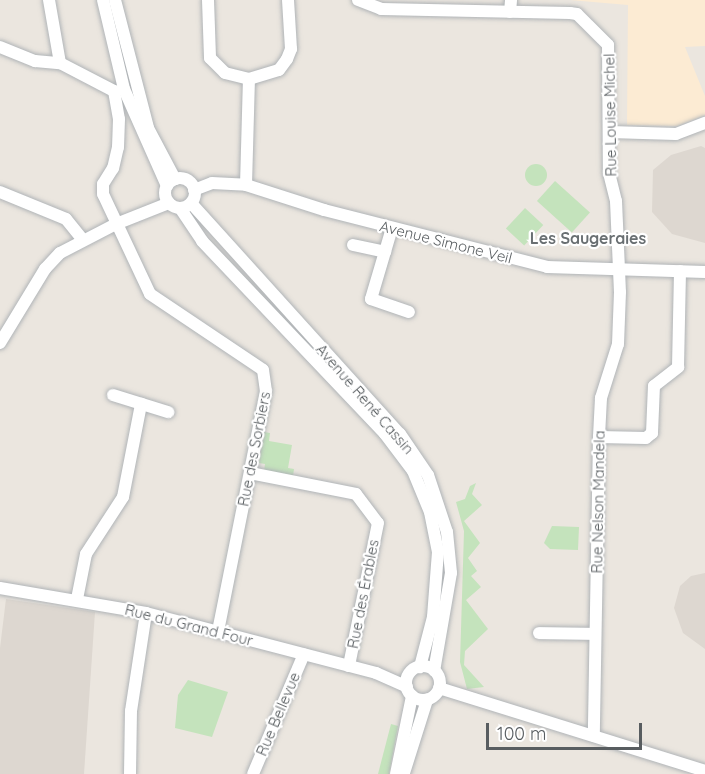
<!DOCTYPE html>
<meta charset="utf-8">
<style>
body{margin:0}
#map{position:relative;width:705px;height:774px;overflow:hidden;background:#ebe6df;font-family:Quicksand,sans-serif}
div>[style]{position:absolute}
.commercial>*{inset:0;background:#fcebd3}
.education>*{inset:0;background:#ddd7d0}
.green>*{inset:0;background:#c4e3bc;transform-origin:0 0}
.round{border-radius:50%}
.roads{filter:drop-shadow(0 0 2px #b0b4b7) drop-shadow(0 0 2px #b0b4b7)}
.minor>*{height:12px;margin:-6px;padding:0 6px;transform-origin:6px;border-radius:6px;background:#fff}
.minor>.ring{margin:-6px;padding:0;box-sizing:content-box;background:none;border:12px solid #fff;border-radius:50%}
span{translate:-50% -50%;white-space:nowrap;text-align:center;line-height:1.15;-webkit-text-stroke:4.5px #fff;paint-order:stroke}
.street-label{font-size:15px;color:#585d60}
.neighbourhood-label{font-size:16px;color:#696f72;font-weight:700}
.scale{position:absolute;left:486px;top:723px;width:156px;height:27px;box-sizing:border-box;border:3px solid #585d60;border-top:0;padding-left:8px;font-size:18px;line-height:21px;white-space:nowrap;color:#585d60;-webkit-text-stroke:4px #fff;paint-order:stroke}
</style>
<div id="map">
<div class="commercial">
<i style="clip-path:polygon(570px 0,705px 0,705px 46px,685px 47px,705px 96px,705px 115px,677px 126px,627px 125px,628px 5px)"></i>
</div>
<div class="education">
<i style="clip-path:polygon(701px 146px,705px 148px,705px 243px,672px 234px,652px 212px,653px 170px,671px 155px)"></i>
<i style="clip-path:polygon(705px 573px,705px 649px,683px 633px,674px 608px,680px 586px,691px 576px)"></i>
<i style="clip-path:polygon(6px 599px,95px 612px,84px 774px,0 774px,0 648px)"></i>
</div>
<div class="green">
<i class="round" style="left:525px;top:164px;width:22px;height:22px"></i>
<i style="left:555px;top:181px;width:47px;height:27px;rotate:42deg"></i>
<i style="left:525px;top:208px;width:25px;height:28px;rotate:43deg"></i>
<i style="clip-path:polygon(264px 432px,270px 433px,269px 441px,292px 445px,288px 468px,294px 469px,293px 476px,264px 471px,265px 464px,259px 463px)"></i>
<i style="clip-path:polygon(476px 483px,472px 494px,482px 505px,464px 521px,480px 543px,468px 558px,477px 571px,471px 576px,481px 587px,466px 600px,488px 629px,465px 651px,464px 665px,484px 687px,467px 689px,460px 662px,464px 531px,456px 502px,465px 499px,470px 486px)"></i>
<i style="clip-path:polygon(552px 526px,579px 527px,578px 550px,550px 549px,544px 543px)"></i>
<i style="clip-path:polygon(188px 680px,228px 692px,212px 737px,175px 728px,178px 695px)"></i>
<i style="clip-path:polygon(391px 724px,398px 726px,389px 774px,378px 774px)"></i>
</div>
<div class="roads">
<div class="minor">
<i style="left:49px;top:0;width:64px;rotate:80.1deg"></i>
<i style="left:103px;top:0;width:91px;rotate:76.7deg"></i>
<i style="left:124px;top:89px;width:106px;rotate:66.1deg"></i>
<i style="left:115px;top:0;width:132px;rotate:75.5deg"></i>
<i style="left:148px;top:128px;width:58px;rotate:62.1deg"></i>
<i style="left:208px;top:0;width:58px;rotate:88deg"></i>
<i style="left:210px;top:58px;width:21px;rotate:45deg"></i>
<i style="left:225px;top:73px;width:25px;rotate:14deg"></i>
<i style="left:249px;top:79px;width:31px;rotate:-17deg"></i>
<i style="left:279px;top:70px;width:14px;rotate:-54deg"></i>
<i style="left:287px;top:59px;width:11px;rotate:-68deg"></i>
<i style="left:291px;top:49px;width:49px;rotate:-93.5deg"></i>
<i style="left:358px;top:0;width:25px;rotate:21deg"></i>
<i style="left:381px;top:9px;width:189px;rotate:1.2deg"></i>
<i style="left:570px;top:13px;width:7px;rotate:8deg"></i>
<i style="left:577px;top:14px;width:44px;rotate:45deg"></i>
<i style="left:608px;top:45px;width:128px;rotate:89.6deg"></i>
<i style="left:609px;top:173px;width:29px;rotate:76deg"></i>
<i style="left:616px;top:201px;width:91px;rotate:87.5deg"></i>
<i style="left:620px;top:292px;width:52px;rotate:92.2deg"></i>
<i style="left:618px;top:344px;width:57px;rotate:107.5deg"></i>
<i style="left:601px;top:398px;width:39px;rotate:93deg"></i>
<i style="left:599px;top:437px;width:299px;rotate:91deg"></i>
<i style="left:510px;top:12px;width:12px;rotate:-85deg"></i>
<i style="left:0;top:47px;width:38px;rotate:22deg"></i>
<i style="left:35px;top:61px;width:25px;rotate:5deg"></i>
<i style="left:60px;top:63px;width:61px;rotate:27.4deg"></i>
<i style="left:114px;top:91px;width:28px;rotate:80deg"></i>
<i style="left:119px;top:119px;width:28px;rotate:92deg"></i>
<i style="left:118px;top:147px;width:22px;rotate:103deg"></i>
<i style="left:113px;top:168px;width:19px;rotate:122deg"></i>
<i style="left:103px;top:184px;width:10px;rotate:90deg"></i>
<i style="left:103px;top:194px;width:110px;rotate:64.8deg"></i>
<i style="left:150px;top:294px;width:136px;rotate:33.9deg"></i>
<i style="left:263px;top:370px;width:21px;rotate:82deg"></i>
<i style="left:266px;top:391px;width:246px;rotate:101.3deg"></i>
<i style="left:610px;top:132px;width:66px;rotate:1.7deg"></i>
<i style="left:676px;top:134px;width:31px;rotate:-21deg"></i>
<i class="ring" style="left:165px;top:178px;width:18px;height:18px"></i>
<i style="left:246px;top:185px;width:106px;rotate:-88.4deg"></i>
<i style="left:194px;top:190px;width:19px;rotate:-21deg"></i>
<i style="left:212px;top:183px;width:34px;rotate:3deg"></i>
<i style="left:246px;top:185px;width:82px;rotate:17.8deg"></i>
<i style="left:324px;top:210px;width:230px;rotate:14.3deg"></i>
<i style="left:547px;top:267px;width:158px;rotate:1.8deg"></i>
<i style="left:0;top:192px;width:71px;rotate:22.2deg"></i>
<i style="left:66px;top:219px;width:27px;rotate:51deg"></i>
<i style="left:191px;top:203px;width:312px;rotate:47.9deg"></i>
<i style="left:400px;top:434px;width:50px;rotate:55.7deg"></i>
<i style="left:428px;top:475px;width:60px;rotate:71.6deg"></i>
<i style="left:447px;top:532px;width:41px;rotate:84.4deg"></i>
<i style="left:451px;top:573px;width:99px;rotate:99.8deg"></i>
<i style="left:180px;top:208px;width:40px;rotate:56deg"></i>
<i style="left:202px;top:241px;width:266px;rotate:46.5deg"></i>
<i style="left:385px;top:434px;width:46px;rotate:52.9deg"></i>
<i style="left:413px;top:471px;width:44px;rotate:67.5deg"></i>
<i style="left:430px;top:512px;width:41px;rotate:78.7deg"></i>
<i style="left:438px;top:552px;width:65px;rotate:94.4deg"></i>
<i style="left:433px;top:617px;width:52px;rotate:104.6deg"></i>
<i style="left:392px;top:228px;width:74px;rotate:106.5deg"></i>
<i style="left:371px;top:299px;width:40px;rotate:18.9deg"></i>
<i style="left:353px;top:245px;width:33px;rotate:12deg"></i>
<i style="left:0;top:343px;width:87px;rotate:-58.7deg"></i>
<i style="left:45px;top:269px;width:22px;rotate:-47deg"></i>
<i style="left:60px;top:253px;width:63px;rotate:-27.4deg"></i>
<i style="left:116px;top:224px;width:57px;rotate:-21.6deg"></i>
<i style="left:113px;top:395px;width:58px;rotate:17.2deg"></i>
<i style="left:599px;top:437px;width:47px;rotate:1.2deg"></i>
<i style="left:646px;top:438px;width:8px;rotate:-40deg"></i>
<i style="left:652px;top:433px;width:47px;rotate:-87.6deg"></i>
<i style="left:654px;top:386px;width:31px;rotate:-38deg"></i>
<i style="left:678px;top:367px;width:96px;rotate:-88.8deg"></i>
<i style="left:250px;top:473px;width:108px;rotate:11.2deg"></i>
<i style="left:356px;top:494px;width:36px;rotate:53deg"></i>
<i style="left:378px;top:523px;width:146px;rotate:101.5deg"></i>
<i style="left:0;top:588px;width:148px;rotate:9.7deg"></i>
<i style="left:146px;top:613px;width:238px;rotate:14.6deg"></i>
<i style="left:376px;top:673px;width:34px;rotate:24deg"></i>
<i style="left:77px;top:599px;width:46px;rotate:-78.7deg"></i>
<i style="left:86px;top:554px;width:68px;rotate:-57deg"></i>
<i style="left:123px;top:497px;width:95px;rotate:-79deg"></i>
<i style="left:539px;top:633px;width:56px;rotate:1deg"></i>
<i class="ring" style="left:406px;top:666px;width:22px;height:22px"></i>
<i style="left:439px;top:688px;width:279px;rotate:17.3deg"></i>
<i style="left:404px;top:773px;width:77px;rotate:-72.5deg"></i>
<i style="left:130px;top:774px;width:63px;rotate:-89.1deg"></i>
<i style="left:131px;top:711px;width:99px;rotate:-81.3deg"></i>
<i style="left:253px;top:774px;width:130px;rotate:-67deg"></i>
<i style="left:396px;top:774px;width:80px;rotate:-78.4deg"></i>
</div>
</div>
<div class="street-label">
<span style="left:610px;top:115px;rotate:-91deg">Rue Louise Michel</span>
<span style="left:446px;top:242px;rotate:14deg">Avenue Simone Veil</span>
<span style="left:365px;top:399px;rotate:49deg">Avenue René Cassin</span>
<span style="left:254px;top:449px;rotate:-79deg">Rue des Sorbiers</span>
<span style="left:598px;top:502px;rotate:-89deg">Rue Nelson Mandela</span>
<span style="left:363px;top:594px;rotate:-79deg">Rue des Érables</span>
<span style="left:189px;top:625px;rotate:14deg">Rue du Grand Four</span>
<span style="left:278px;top:714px;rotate:-67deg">Rue Bellevue</span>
</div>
<div class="neighbourhood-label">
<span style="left:588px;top:238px">Les Saugeraies</span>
</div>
<div class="scale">100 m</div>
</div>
